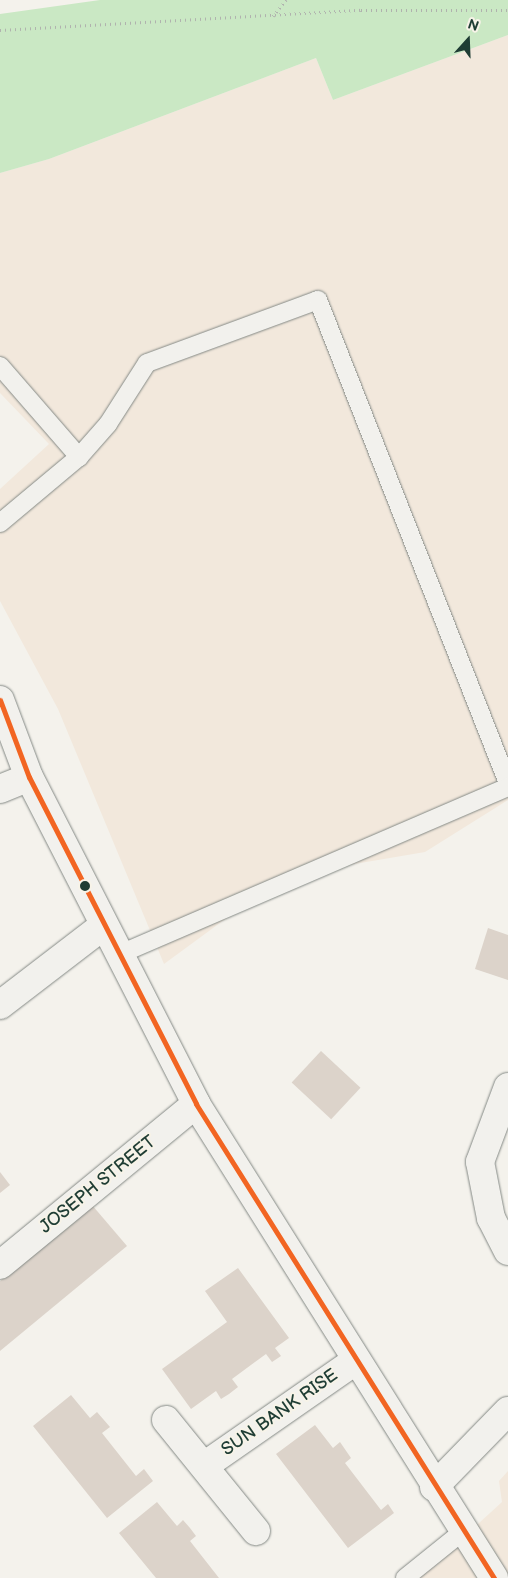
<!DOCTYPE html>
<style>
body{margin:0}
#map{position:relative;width:508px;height:1578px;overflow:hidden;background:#f4f2ec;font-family:"Balsamiq Sans",sans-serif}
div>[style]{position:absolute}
.built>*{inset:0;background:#f2e8dc}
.green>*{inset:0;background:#cae8c4}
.building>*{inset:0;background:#dcd3ca;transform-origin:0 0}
.path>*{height:3px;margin-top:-1.5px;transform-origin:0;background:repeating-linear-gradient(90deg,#b0b2ae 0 1px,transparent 0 5px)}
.roads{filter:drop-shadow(0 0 1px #848985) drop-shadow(0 0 1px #848985)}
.service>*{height:18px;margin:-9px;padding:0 9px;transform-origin:9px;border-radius:9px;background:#f2f1ed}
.minor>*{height:28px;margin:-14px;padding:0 14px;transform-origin:14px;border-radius:14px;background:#f2f1ed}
.secondary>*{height:28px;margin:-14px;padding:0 14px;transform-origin:14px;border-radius:14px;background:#f2f1ed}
.bus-1>*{height:5px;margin:-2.5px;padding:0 2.5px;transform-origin:2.5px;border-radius:2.5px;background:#f26522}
.dots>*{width:14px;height:14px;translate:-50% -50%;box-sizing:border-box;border:2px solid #f7f3e8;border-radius:50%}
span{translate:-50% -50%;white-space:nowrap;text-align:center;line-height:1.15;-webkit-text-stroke:4px #f7f3e8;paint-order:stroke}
.street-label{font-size:18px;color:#1f3d34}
.north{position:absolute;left:443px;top:15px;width:50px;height:50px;-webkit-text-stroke:4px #f7f3e8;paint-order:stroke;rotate:20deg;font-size:14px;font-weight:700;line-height:20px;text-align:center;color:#1f3d34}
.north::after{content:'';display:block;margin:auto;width:18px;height:22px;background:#1f3d34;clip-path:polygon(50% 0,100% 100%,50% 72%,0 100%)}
</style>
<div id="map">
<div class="built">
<i style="clip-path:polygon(508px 35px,508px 800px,425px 852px,284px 876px,164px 964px,58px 709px,0 601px,0 489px,49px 444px,0 393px,0 173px,49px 159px,316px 58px,333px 100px)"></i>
<i style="clip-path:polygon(508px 1471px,508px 1578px,419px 1578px,502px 1502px,499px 1481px)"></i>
</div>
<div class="green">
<i style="clip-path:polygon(100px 0,508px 0,508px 35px,333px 100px,316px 58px,49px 159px,0 173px,0 14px)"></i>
</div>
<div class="building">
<i style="clip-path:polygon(488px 928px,508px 935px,508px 980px,475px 969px)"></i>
<i style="left:321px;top:1051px;width:54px;height:43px;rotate:43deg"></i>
<i style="clip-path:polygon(0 1172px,10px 1185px,0 1193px)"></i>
<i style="clip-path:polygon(92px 1205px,127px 1246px,0 1351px,0 1281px)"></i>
<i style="clip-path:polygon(238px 1268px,289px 1338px,275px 1348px,281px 1356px,272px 1362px,266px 1354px,232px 1379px,238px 1387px,229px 1394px,221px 1399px,216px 1391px,191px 1409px,162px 1369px,227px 1322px,205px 1291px)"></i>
<i style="clip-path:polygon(71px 1395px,90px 1418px,97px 1412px,110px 1427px,102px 1433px,136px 1476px,144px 1469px,153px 1481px,107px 1518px,33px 1426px)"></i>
<i style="clip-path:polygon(315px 1425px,333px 1448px,340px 1442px,351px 1458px,345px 1463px,381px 1510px,388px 1504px,394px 1513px,348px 1548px,276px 1454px)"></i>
<i style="clip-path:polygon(157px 1502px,177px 1526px,183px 1520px,190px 1528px,196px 1536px,190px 1541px,219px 1578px,156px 1578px,119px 1533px)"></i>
</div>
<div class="path">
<i style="left:273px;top:16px;width:21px;rotate:-51deg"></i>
<i style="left:0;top:30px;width:362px;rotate:-3.2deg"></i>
<i style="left:361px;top:10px;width:147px"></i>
</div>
<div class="roads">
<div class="service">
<i style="left:0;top:366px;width:121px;rotate:49deg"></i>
<i style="left:0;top:523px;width:103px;rotate:-39.9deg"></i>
<i style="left:79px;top:457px;width:44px;rotate:-48.7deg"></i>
<i style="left:108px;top:424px;width:72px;rotate:-57.4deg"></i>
<i style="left:147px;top:363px;width:182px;rotate:-20.2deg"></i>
<i style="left:318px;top:300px;width:519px;rotate:68.53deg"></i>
<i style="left:118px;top:955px;width:425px;rotate:-23.3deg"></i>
<i style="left:405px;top:1578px;width:73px;rotate:-38.9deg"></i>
</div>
<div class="minor">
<i style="left:0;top:789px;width:31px;rotate:-22deg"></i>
<i style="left:0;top:1005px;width:130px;rotate:-37.5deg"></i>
<i style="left:508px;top:1087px;width:80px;rotate:110.5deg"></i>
<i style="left:480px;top:1162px;width:57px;rotate:78.9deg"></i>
<i style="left:491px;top:1218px;width:37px;rotate:63deg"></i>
<i style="left:0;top:1265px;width:254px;rotate:-39.4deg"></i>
<i style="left:166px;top:1420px;width:143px;rotate:51deg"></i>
<i style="left:204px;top:1466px;width:184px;rotate:-34.8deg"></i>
<i style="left:434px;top:1487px;width:106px;rotate:-45.8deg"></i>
</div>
<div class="secondary">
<i style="left:0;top:700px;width:82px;rotate:69.4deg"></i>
<i style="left:29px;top:777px;width:367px;rotate:62.9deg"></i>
<i style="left:196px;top:1104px;width:560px;rotate:57.84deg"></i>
</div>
</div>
<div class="bus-1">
<i style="left:0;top:700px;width:82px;rotate:69.4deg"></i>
<i style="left:29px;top:777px;width:367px;rotate:62.9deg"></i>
<i style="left:196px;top:1104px;width:560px;rotate:57.84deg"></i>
</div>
<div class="dots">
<i style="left:85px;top:886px;background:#1f3d34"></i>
</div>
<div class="street-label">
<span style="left:98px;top:1185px;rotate:-39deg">JOSEPH STREET</span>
<span style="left:280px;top:1413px;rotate:-35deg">SUN BANK RISE</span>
</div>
<div class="north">N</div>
</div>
